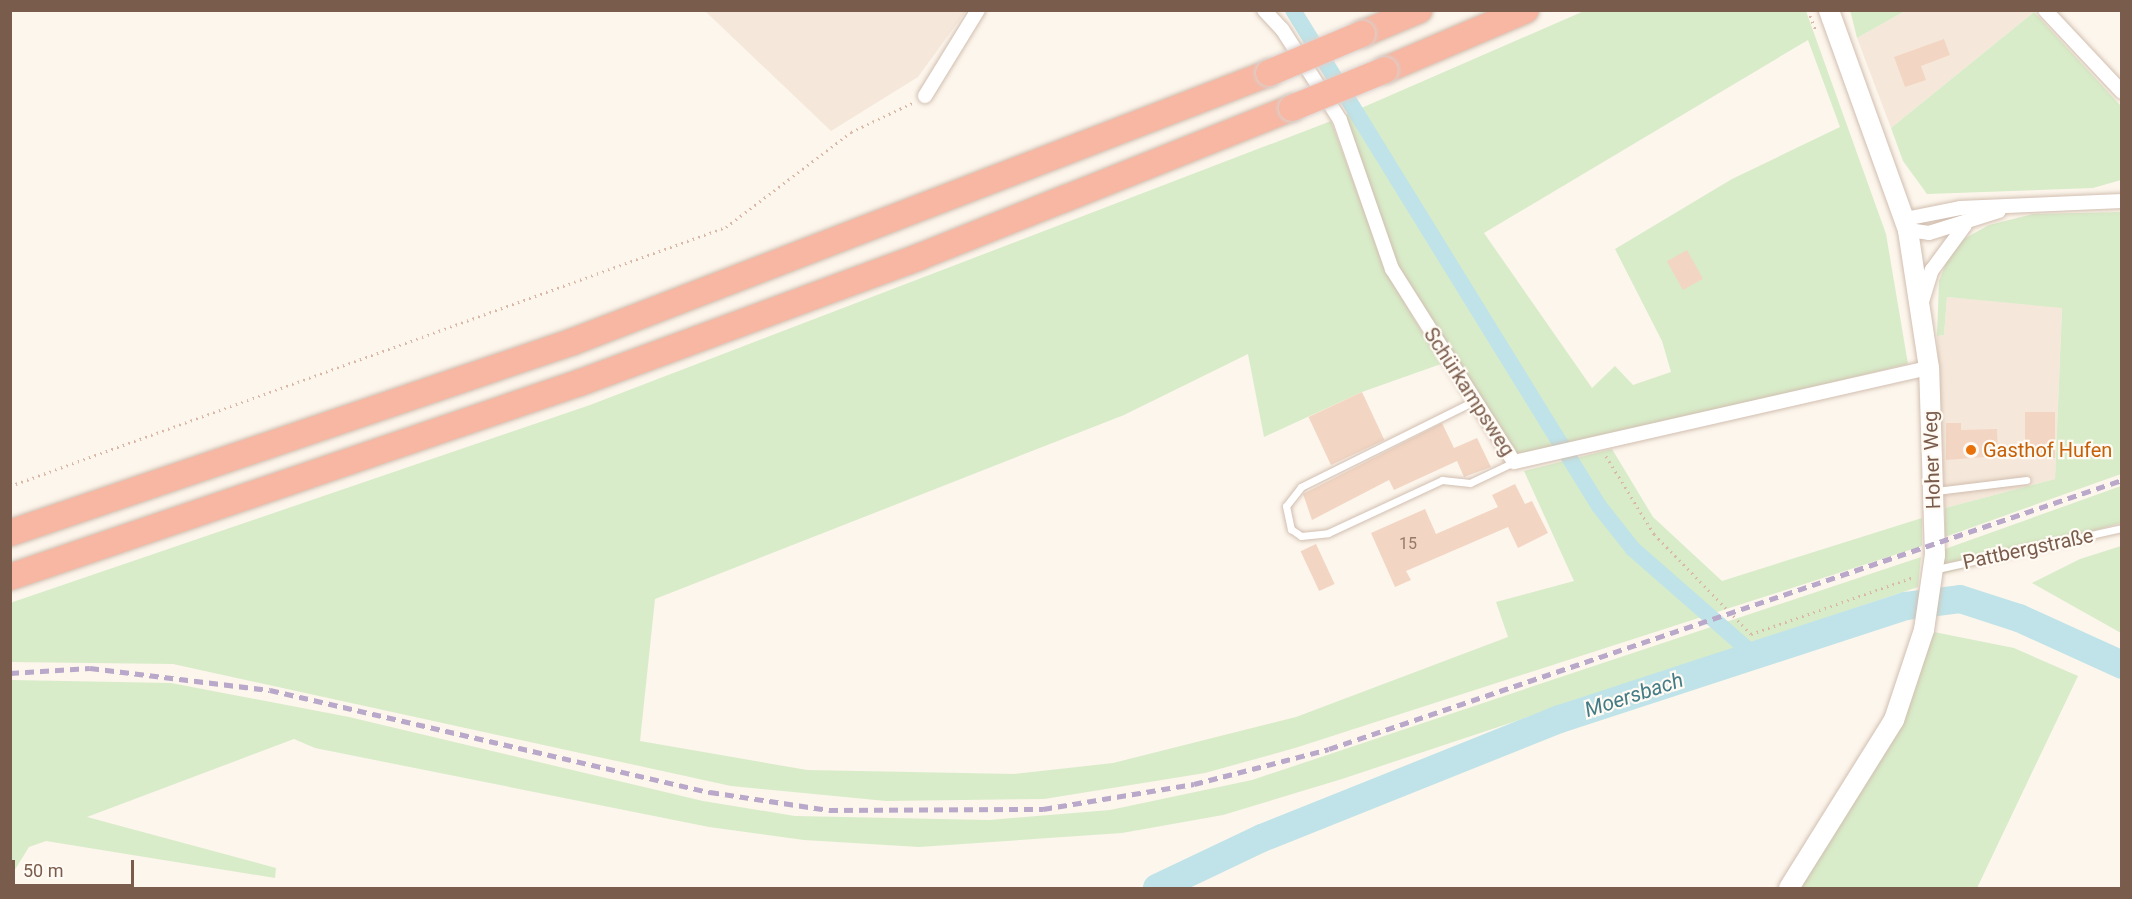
<!DOCTYPE html>
<meta charset="utf-8">
<style>
body{margin:0}
#map{position:relative;width:2132px;height:899px;overflow:hidden;background:#fdf6ec;font-family:Roboto,sans-serif}
div>[style]{position:absolute}
.residential>*{inset:0;background:#f5e8da}
.green>*{inset:0;background:#d8ecc9}
.canal>*{height:16px;margin:-8px;padding:0 8px;transform-origin:8px;border-radius:8px;background:#bfe3e8}
.river>*{height:28px;margin:-14px;padding:0 14px;transform-origin:14px;border-radius:14px;background:#bfe3e8}
.building>*{inset:0;background:#f3d5c3;transform-origin:0 0}
.path>*{height:3px;margin-top:-1.5px;transform-origin:0;background:repeating-linear-gradient(90deg,#d9b8a5 0 1.5px,transparent 0 6px)}
.roads{filter:drop-shadow(0 0 2px #d1beb0) drop-shadow(0 0 2px #d1beb0)}
.lane>*{height:7px;margin:-3.5px;padding:0 3.5px;transform-origin:3.5px;border-radius:3.5px;background:#fff}
.street>*{height:14px;margin:-7px;padding:0 7px;transform-origin:7px;border-radius:7px;background:#fff}
.secondary>*{height:20px;margin:-10px;padding:0 10px;transform-origin:10px;border-radius:10px;background:#fff}
.highway>*{height:26px;margin:-13px;padding:0 13px;transform-origin:13px;border-radius:13px;background:#f7b7a3}
.rail>*{height:4.5px;margin-top:-2.25px;transform-origin:0;background:repeating-linear-gradient(90deg,#b9a8c9 0 9px,transparent 0 15px)}
.bridges{filter:drop-shadow(0 0 2px #dad1cd) drop-shadow(0 0 2px #dad1cd)}
.highway-bridge>*{height:26px;margin:-13px;padding:0 13px;transform-origin:13px;border-radius:13px;background:#f7b7a3}
.dots>*{width:16px;height:16px;translate:-50% -50%;box-sizing:border-box;border:3px solid #fffaf3;border-radius:50%}
span{translate:-50% -50%;white-space:nowrap;text-align:center;line-height:1.15;-webkit-text-stroke:4.5px #fffaf3;paint-order:stroke}
.number-label{font-size:16px;color:#987a6a}
.number-label span{-webkit-text-stroke-width:0}
.street-label{font-size:20px;color:#7a5c4d}
.food-label{font-size:20px;color:#c56008}
.left{translate:0 -50%;text-align:left}
.water-label{font-size:21px;color:#437c86;font-style:italic}
.frame{position:absolute;inset:0;border:12px solid #7a5c4d;pointer-events:none}
.scale{position:absolute;left:12px;top:860px;width:122px;height:27px;box-sizing:border-box;border:3px solid #7a5c4d;border-top:0;padding-left:8px;font-size:18px;line-height:21px;white-space:nowrap;color:#7a5c4d;-webkit-text-stroke:4px #fffaf3;paint-order:stroke}
</style>
<div id="map">
<div class="residential">
<i style="clip-path:polygon(705px 11px,966px 11px,918px 77px,831px 131px)"></i>
<i style="clip-path:polygon(1905px 11px,2033px 10px,2034px 12px,1891px 128px,1857px 38px)"></i>
<i style="clip-path:polygon(1947px 297px,2062px 307px,2055px 479px,1945px 508px,1937px 336px,1944px 335px)"></i>
</div>
<div class="green">
<i style="clip-path:polygon(1850px 10px,1905px 10px,1905px 11px,1857px 38px)"></i>
<i style="clip-path:polygon(evenodd,1584px 11px,1806px 11px,1886px 234px,1908px 364px,1520px 458px,1397px 266px,1343px 116px,1584px 11px,1808px 40px,1840px 127px,1732px 179px,1615px 249px,1662px 341px,1671px 372px,1633px 385px,1615px 366px,1592px 388px,1484px 233px,1808px 40px)"></i>
<i style="clip-path:polygon(2034px 12px,2121px 106px,2121px 180px,2093px 188px,1927px 194px,1903px 161px,1891px 128px)"></i>
<i style="clip-path:polygon(1331px 121px,1387px 273px,1441px 364px,1362px 392px,1264px 437px,1248px 354px,1124px 415px,655px 599px,640px 741px,807px 770px,1014px 774px,1113px 763px,1296px 717px,1508px 637px,1496px 602px,1574px 581px,1524px 471px,1612px 449px,1653px 517px,1722px 581px,1922px 518px,1922px 546px,1295px 748px,1205px 773px,1044px 799px,886px 801px,731px 786px,173px 664px,11px 662px,10px 603px,590px 405px)"></i>
<i style="clip-path:polygon(2121px 212px,2121px 474px,1945px 537px,1945px 508px,2055px 479px,2062px 308px,1947px 297px,1944px 335px,1937px 336px,1939px 281px,1953px 245px,1989px 225px,2033px 214px)"></i>
<i style="clip-path:polygon(2121px 486px,2121px 523px,1943px 574px,1945px 549px)"></i>
<i style="clip-path:polygon(2121px 546px,2121px 633px,2032px 583px,2080px 559px)"></i>
<i style="clip-path:polygon(1921px 557px,1918px 587px,1342px 779px,1223px 815px,1122px 833px,919px 847px,804px 840px,709px 827px,315px 748px,294px 739px,87px 817px,276px 868px,275px 878px,46px 841px,29px 847px,11px 876px,11px 680px,171px 683px,349px 717px,703px 801px,795px 816px,989px 820px,1110px 810px,1252px 780px)"></i>
<i style="clip-path:polygon(1924px 630px,2014px 648px,2078px 676px,1977px 888px,1789px 888px,1894px 720px)"></i>
</div>
<div class="canal">
<i style="left:1293px;top:10px;width:583px;rotate:58.33deg"></i>
<i style="left:1599px;top:506px;width:55px;rotate:51.7deg"></i>
<i style="left:1633px;top:549px;width:161px;rotate:41.2deg"></i>
</div>
<div class="river">
<i style="left:1157px;top:888px;width:116px;rotate:-25.5deg"></i>
<i style="left:1262px;top:838px;width:321px;rotate:-21.8deg"></i>
<i style="left:1560px;top:719px;width:364px;rotate:-18.1deg"></i>
<i style="left:1906px;top:606px;width:54px;rotate:-7.4deg"></i>
<i style="left:1960px;top:599px;width:62px;rotate:17.9deg"></i>
<i style="left:2019px;top:618px;width:113px;rotate:24.5deg"></i>
</div>
<div class="building">
<i style="clip-path:polygon(1944px 39px,1950px 55px,1921px 66px,1926px 80px,1905px 87px,1894px 57px)"></i>
<i style="left:1687px;top:250px;width:33px;height:23px;rotate:61deg"></i>
<i style="left:1362px;top:392px;width:53px;height:59px;rotate:65deg"></i>
<i style="left:2025px;top:412px;width:30px;height:46px"></i>
<i style="clip-path:polygon(1442px 423px,1454px 448px,1477px 438px,1491px 467px,1464px 477px,1457px 461px,1394px 490px,1389px 480px,1312px 520px,1303px 494px)"></i>
<i style="clip-path:polygon(1946px 423px,1961px 423px,1961px 430px,1997px 429px,1998px 456px,1946px 460px)"></i>
<i style="clip-path:polygon(1515px 484px,1525px 504px,1532px 501px,1548px 533px,1518px 548px,1508px 527px,1406px 571px,1411px 580px,1395px 587px,1371px 533px,1425px 509px,1436px 534px,1498px 507px,1492px 495px)"></i>
<i style="left:1316px;top:544px;width:44px;height:17px;rotate:65deg"></i>
</div>
<div class="path">
<i style="left:1808px;top:10px;width:22px;rotate:69deg"></i>
<i style="left:1606px;top:456px;width:92px;rotate:58.4deg"></i>
<i style="left:1654px;top:534px;width:139px;rotate:45.9deg"></i>
<i style="left:1751px;top:634px;width:173px;rotate:-19.3deg"></i>
<i style="left:10px;top:486px;width:761px;rotate:-19.89deg"></i>
<i style="left:726px;top:227px;width:157px;rotate:-37.2deg"></i>
<i style="left:851px;top:132px;width:68px;rotate:-25.4deg"></i>
</div>
<div class="roads">
<div class="lane">
<i style="left:1472px;top:402px;width:191px;rotate:153.6deg"></i>
<i style="left:1301px;top:487px;width:24px;rotate:128deg"></i>
<i style="left:1286px;top:506px;width:24px;rotate:78deg"></i>
<i style="left:1291px;top:529px;width:12px;rotate:35deg"></i>
<i style="left:1301px;top:536px;width:27px;rotate:-6deg"></i>
<i style="left:1328px;top:533px;width:126px;rotate:-24.9deg"></i>
<i style="left:1442px;top:480px;width:28px;rotate:6deg"></i>
<i style="left:1470px;top:483px;width:49px;rotate:-25.5deg"></i>
<i style="left:1936px;top:491px;width:91px;rotate:-7deg"></i>
<i style="left:1937px;top:569px;width:189px;rotate:-12.5deg"></i>
</div>
<div class="street">
<i style="left:1264px;top:10px;width:26px;rotate:47deg"></i>
<i style="left:1282px;top:29px;width:108px;rotate:57.5deg"></i>
<i style="left:1340px;top:120px;width:158px;rotate:70.8deg"></i>
<i style="left:1392px;top:269px;width:228px;rotate:57.7deg"></i>
<i style="left:1514px;top:462px;width:426px;rotate:-12.8deg"></i>
<i style="left:2045px;top:10px;width:112px;rotate:46.8deg"></i>
<i style="left:925px;top:96px;width:101px;rotate:-58.4deg"></i>
<i style="left:1905px;top:219px;width:56px;rotate:-11.3deg"></i>
<i style="left:1960px;top:208px;width:162px;rotate:-2.5deg"></i>
<i style="left:1908px;top:230px;width:21px;rotate:8deg"></i>
<i style="left:1929px;top:233px;width:73px;rotate:-17.4deg"></i>
<i style="left:1921px;top:305px;width:37px;rotate:-73deg"></i>
<i style="left:1932px;top:270px;width:56px;rotate:-53.7deg"></i>
</div>
<div class="secondary">
<i style="left:1789px;top:888px;width:198px;rotate:-58deg"></i>
<i style="left:1894px;top:720px;width:95px;rotate:-71.6deg"></i>
<i style="left:1924px;top:630px;width:76px;rotate:-81.7deg"></i>
<i style="left:1935px;top:555px;width:187px;rotate:-91.8deg"></i>
<i style="left:1929px;top:368px;width:140px;rotate:-98.7deg"></i>
<i style="left:1908px;top:230px;width:234px;rotate:-109.8deg"></i>
</div>
<div class="highway">
<i style="left:1362px;top:34px;width:62px;rotate:-22.8deg"></i>
<i style="left:1385px;top:70px;width:153px;rotate:-23.1deg"></i>
<i style="left:10px;top:533px;width:594px;rotate:-18.77deg"></i>
<i style="left:572px;top:342px;width:747px;rotate:-21.1deg"></i>
<i style="left:10px;top:577px;width:601px;rotate:-18.83deg"></i>
<i style="left:579px;top:383px;width:363px;rotate:-20.3deg"></i>
<i style="left:919px;top:257px;width:402px;rotate:-21.8deg"></i>
</div>
</div>
<div class="rail">
<i style="left:10px;top:673px;width:80px;rotate:-3.6deg"></i>
<i style="left:90px;top:668px;width:181px;rotate:7deg"></i>
<i style="left:270px;top:690px;width:452px;rotate:13.1deg"></i>
<i style="left:710px;top:792px;width:120px;rotate:8.6deg"></i>
<i style="left:829px;top:810px;width:214px;rotate:-0.3deg"></i>
<i style="left:1043px;top:809px;width:153px;rotate:-9.4deg"></i>
<i style="left:1194px;top:784px;width:139px;rotate:-14.5deg"></i>
<i style="left:1329px;top:749px;width:837px;rotate:-18.74deg"></i>
</div>
<div class="bridges">
<div class="highway-bridge">
<i style="left:1269px;top:73px;width:101px;rotate:-22.8deg"></i>
<i style="left:1292px;top:108px;width:100px;rotate:-22.2deg"></i>
</div>
</div>
<div class="dots">
<i style="left:1971px;top:450px;background:#e8710a"></i>
</div>
<div class="number-label">
<span style="left:1408px;top:544px">15</span>
</div>
<div class="street-label">
<span style="left:1469px;top:392px;rotate:57deg">Schürkampsweg</span>
<span style="left:1932px;top:460px;rotate:-92deg">Hoher Weg</span>
<span style="left:2028px;top:549px;rotate:-12deg">Pattbergstraße</span>
</div>
<div class="food-label">
<span class="left" style="left:1983px;top:450px">Gasthof Hufen</span>
</div>
<div class="water-label">
<span style="left:1634px;top:695px;rotate:-18deg">Moersbach</span>
</div>
<div class="frame"></div>
<div class="scale">50 m</div>
</div>
